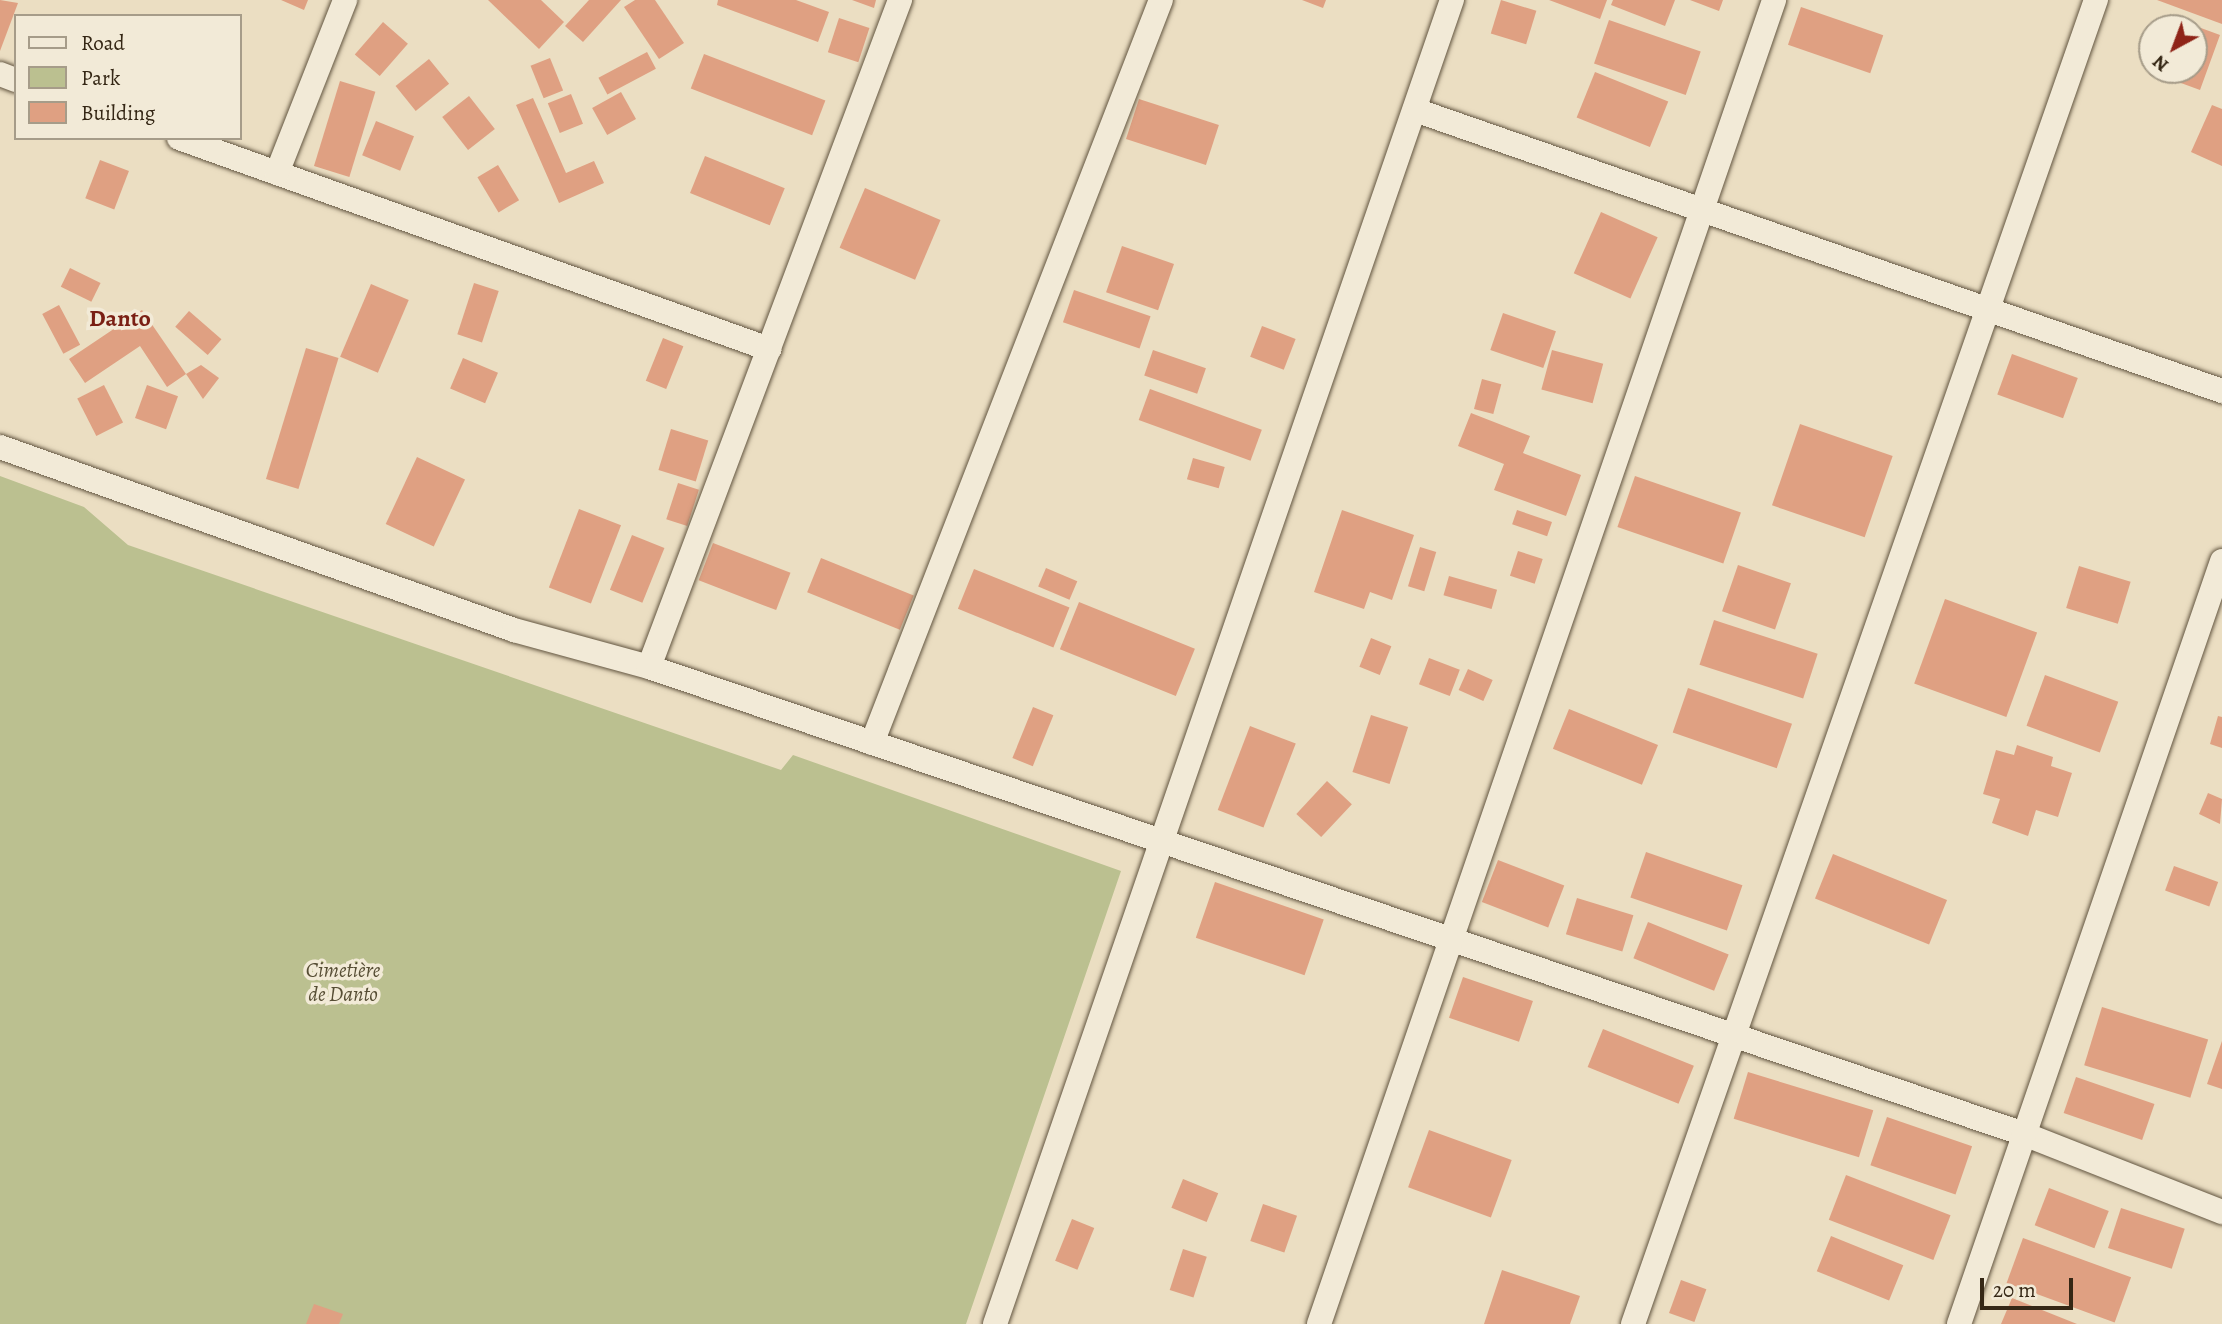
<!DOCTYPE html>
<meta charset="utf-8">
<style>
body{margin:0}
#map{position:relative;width:2222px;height:1324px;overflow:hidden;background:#ebdec2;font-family:Alegreya,serif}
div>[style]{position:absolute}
.green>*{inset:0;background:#bbc090}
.building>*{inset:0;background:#dfa082;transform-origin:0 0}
.roads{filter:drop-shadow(0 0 2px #625540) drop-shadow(0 0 2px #625540)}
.minor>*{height:24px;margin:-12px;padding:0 12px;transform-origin:12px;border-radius:12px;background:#f2ead7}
span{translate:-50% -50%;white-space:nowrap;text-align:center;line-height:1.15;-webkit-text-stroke:7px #f2ead7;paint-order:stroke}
.park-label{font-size:21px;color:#564d34;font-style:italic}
.quarter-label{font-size:24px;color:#7a1f14;font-weight:700}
.legend{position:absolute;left:14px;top:14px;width:228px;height:126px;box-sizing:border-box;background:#f2ead7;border:2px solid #a69c89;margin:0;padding:9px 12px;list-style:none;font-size:21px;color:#352715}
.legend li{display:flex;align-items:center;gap:14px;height:35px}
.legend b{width:35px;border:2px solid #a69c89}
.north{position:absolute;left:2138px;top:14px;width:70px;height:70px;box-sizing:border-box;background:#f2ead7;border:2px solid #a69c89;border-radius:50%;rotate:221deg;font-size:19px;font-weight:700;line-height:28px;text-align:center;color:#352715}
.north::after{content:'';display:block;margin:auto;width:24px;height:32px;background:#8f2418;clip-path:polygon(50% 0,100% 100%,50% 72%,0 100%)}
.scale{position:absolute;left:1980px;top:1278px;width:93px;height:32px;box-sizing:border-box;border:4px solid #352715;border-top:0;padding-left:9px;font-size:21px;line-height:24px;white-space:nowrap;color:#352715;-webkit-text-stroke:5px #f2ead7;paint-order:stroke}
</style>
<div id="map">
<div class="green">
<i style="clip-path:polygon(0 476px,84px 507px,128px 545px,781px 770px,793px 755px,1121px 871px,966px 1324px,0 1324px)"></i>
</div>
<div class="building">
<i style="clip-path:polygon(0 0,18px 3px,0 51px)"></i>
<i style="clip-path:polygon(281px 0,308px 0,304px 10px)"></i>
<i style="clip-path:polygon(488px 0,541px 0,564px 22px,539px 49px)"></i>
<i style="clip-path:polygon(589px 0,621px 0,583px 42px,565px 26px)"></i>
<i style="clip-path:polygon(635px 0,655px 0,684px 43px,659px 59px,624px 7px)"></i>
<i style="clip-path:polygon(718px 0,796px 0,829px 12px,818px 42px,717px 5px)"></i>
<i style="clip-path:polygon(852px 0,876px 0,874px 8px)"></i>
<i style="clip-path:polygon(1302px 0,1326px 0,1323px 8px)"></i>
<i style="left:1501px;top:0;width:37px;height:35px;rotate:17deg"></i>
<i style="clip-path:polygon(1549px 0,1607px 0,1600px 19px)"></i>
<i style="clip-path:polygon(1613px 0,1675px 0,1665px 26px,1611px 5px)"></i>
<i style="clip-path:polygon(1690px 0,1723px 0,1719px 11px)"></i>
<i style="clip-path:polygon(2157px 0,2222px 0,2222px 24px)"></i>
<i style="left:1801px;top:7px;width:87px;height:40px;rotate:19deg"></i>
<i style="clip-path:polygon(2171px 17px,2220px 35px,2200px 90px,2151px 72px,2194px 70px,2194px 28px,2167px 28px)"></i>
<i style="left:839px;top:18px;width:32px;height:36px;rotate:18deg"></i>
<i style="left:1609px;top:20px;width:97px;height:46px;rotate:19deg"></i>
<i style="left:383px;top:22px;width:33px;height:43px;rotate:41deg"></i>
<i style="left:647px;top:52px;width:19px;height:55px;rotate:62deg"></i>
<i style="left:704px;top:54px;width:130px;height:37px;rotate:21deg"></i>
<i style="left:550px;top:58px;width:35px;height:21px;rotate:68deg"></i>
<i style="left:429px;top:59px;width:32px;height:43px;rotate:51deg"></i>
<i style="left:1595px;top:72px;width:79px;height:49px;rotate:22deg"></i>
<i style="left:340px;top:81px;width:37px;height:89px;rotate:17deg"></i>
<i style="left:621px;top:92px;width:31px;height:33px;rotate:61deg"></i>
<i style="left:571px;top:94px;width:32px;height:25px;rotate:68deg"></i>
<i style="left:469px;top:96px;width:42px;height:34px;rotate:52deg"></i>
<i style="clip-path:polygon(533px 98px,566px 173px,594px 161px,604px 183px,559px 203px,516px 105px)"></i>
<i style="left:1139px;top:99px;width:84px;height:42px;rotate:18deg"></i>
<i style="clip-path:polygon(2212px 105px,2222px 109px,2222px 166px,2191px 152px)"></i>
<i style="left:376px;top:121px;width:41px;height:37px;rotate:22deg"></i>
<i style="left:705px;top:156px;width:86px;height:40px;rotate:22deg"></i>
<i style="left:100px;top:160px;width:31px;height:41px;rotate:21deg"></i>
<i style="left:498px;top:165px;width:41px;height:24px;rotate:59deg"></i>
<i style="left:865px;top:188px;width:82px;height:65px;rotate:23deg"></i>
<i style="left:1601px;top:212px;width:62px;height:67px;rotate:24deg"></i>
<i style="left:1122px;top:246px;width:55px;height:49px;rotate:19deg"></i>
<i style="left:70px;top:268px;width:34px;height:21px;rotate:26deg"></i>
<i style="left:474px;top:283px;width:26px;height:54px;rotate:18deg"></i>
<i style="left:371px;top:284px;width:41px;height:79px;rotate:23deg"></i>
<i style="left:1074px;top:290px;width:81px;height:34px;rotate:19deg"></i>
<i style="left:59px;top:305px;width:45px;height:19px;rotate:62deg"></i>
<i style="clip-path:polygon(142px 310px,186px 374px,167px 387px,140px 346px,85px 383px,69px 359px)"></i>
<i style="left:189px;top:311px;width:43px;height:21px;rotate:41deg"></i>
<i style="left:1503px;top:313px;width:56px;height:39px;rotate:19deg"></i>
<i style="left:1262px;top:326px;width:36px;height:33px;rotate:21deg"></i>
<i style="left:663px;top:338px;width:22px;height:46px;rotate:22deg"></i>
<i style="left:306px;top:348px;width:34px;height:137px;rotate:17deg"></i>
<i style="left:1153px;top:350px;width:56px;height:27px;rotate:19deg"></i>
<i style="left:1552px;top:350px;width:53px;height:41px;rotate:15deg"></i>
<i style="left:2012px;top:354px;width:70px;height:43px;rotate:20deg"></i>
<i style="left:463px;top:358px;width:38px;height:33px;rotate:23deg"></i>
<i style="clip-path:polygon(201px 365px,219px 378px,203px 399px,186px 374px)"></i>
<i style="left:1482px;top:379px;width:20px;height:31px;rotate:15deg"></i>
<i style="left:104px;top:385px;width:42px;height:30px;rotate:63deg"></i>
<i style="left:147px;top:385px;width:33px;height:35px;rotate:20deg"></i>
<i style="left:1150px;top:389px;width:119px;height:33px;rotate:20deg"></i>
<i style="clip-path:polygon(1471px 413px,1530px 436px,1523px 453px,1581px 475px,1566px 516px,1494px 490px,1504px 464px,1458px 446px)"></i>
<i style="left:1800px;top:424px;width:98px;height:86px;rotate:19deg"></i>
<i style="left:671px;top:429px;width:39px;height:43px;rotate:17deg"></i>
<i style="left:417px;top:457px;width:53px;height:74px;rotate:25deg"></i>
<i style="left:1193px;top:458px;width:33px;height:22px;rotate:16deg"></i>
<i style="left:1635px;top:476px;width:112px;height:54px;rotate:19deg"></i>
<i style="left:678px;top:483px;width:22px;height:38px;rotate:18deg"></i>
<i style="left:579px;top:509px;width:45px;height:84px;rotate:21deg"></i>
<i style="clip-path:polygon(1342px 510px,1414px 535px,1392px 600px,1370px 592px,1364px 609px,1314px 592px)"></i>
<i style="left:1517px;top:510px;width:37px;height:15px;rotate:19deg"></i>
<i style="left:632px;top:535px;width:35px;height:59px;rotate:22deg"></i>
<i style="left:713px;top:543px;width:83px;height:40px;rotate:21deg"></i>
<i style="left:1420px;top:547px;width:17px;height:41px;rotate:17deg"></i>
<i style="left:1518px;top:551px;width:26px;height:26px;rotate:18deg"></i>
<i style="left:821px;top:558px;width:100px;height:37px;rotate:22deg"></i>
<i style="left:1738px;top:565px;width:56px;height:49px;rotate:19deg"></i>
<i style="left:2079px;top:566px;width:54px;height:44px;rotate:17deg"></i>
<i style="left:1046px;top:568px;width:34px;height:20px;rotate:23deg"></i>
<i style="left:974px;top:569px;width:103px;height:43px;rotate:22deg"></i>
<i style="left:1449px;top:576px;width:50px;height:20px;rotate:16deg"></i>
<i style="left:1945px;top:599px;width:98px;height:90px;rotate:20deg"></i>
<i style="left:1079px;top:602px;width:125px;height:51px;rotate:22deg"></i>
<i style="left:1714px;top:620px;width:109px;height:47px;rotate:18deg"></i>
<i style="left:1371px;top:638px;width:22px;height:31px;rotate:22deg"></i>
<i style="left:1429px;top:658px;width:33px;height:28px;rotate:21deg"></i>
<i style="left:1468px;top:669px;width:27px;height:23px;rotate:24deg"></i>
<i style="left:2045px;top:675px;width:78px;height:54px;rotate:20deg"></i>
<i style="left:1688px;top:688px;width:110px;height:47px;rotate:19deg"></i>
<i style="left:1033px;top:707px;width:22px;height:55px;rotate:22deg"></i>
<i style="left:1569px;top:709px;width:96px;height:43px;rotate:22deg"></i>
<i style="left:1371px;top:715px;width:39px;height:60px;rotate:18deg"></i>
<i style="clip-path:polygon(2218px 716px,2222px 717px,2222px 748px,2210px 744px)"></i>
<i style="left:1250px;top:726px;width:49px;height:90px;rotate:21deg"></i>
<i style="clip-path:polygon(2017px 745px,2053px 757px,2051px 766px,2072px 773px,2058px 817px,2036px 810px,2028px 836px,1992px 823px,2000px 799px,1983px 794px,1996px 750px,2014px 755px)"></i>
<i style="left:1327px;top:781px;width:34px;height:45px;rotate:43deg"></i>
<i style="clip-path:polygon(2208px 793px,2222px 799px,2220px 824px,2199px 814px)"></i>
<i style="left:1646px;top:852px;width:102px;height:48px;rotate:19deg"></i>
<i style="left:1833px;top:854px;width:123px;height:48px;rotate:22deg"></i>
<i style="left:1498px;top:860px;width:71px;height:45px;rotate:21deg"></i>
<i style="left:2174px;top:866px;width:47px;height:26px;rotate:20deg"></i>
<i style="left:1215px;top:882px;width:115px;height:59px;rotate:19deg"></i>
<i style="left:1577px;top:898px;width:59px;height:38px;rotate:17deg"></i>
<i style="left:1648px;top:922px;width:87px;height:39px;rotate:22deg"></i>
<i style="left:1463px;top:977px;width:74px;height:43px;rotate:19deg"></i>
<i style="left:2102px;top:1007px;width:111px;height:61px;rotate:17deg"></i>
<i style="left:1603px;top:1029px;width:98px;height:41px;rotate:22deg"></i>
<i style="clip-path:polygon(2222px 1041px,2222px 1089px,2207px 1084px)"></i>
<i style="left:1748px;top:1072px;width:131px;height:49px;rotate:17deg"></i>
<i style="left:2076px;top:1077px;width:83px;height:38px;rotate:19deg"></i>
<i style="left:1887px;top:1117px;width:90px;height:51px;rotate:19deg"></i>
<i style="left:1429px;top:1130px;width:88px;height:61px;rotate:20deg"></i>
<i style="left:1846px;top:1175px;width:112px;height:48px;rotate:21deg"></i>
<i style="left:1183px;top:1179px;width:38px;height:31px;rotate:22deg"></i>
<i style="left:2049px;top:1188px;width:64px;height:40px;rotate:21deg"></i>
<i style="left:1263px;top:1204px;width:36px;height:39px;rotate:19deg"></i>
<i style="left:2121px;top:1208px;width:67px;height:42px;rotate:18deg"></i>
<i style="left:1072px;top:1219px;width:24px;height:45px;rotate:22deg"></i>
<i style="left:1831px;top:1236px;width:78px;height:38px;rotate:22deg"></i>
<i style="left:2023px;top:1238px;width:115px;height:48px;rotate:20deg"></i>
<i style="left:1183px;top:1249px;width:25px;height:43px;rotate:18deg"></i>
<i style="clip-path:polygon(1502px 1270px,1580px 1296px,1570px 1324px,1484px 1324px)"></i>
<i style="left:1681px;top:1280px;width:27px;height:35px;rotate:20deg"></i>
<i style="clip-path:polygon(2012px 1298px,2077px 1324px,2001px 1324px)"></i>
<i style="clip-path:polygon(314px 1304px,343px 1314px,339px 1324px,306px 1324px)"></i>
</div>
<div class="roads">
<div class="minor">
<i style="left:0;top:74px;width:17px;rotate:21deg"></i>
<i style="left:1415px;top:110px;width:855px;rotate:19.2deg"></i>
<i style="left:179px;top:138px;width:627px;rotate:19.68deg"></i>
<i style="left:277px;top:173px;width:186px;rotate:-68.5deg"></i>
<i style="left:0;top:447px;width:546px;rotate:19.6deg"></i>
<i style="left:514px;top:630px;width:140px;rotate:15.3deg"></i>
<i style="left:649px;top:667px;width:1452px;rotate:18.76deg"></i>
<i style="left:2024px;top:1134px;width:213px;rotate:21.5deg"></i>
<i style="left:649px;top:667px;width:713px;rotate:-69.38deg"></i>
<i style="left:872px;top:743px;width:797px;rotate:-68.75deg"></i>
<i style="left:995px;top:1324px;width:1401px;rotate:-70.96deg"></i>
<i style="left:1319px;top:1324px;width:1400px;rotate:-71.03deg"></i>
<i style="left:1633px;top:1324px;width:1403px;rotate:-70.73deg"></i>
<i style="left:1959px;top:1324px;width:807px;rotate:-70.98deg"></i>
</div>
</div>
<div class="park-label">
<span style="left:343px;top:982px">Cimetière<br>de Danto</span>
</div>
<div class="quarter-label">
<span style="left:120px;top:319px">Danto</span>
</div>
<ul class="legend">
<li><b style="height:9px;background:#f2ead7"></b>Road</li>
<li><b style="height:19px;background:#bbc090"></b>Park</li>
<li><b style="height:19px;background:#dfa082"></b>Building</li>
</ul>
<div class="north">N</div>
<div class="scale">20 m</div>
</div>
